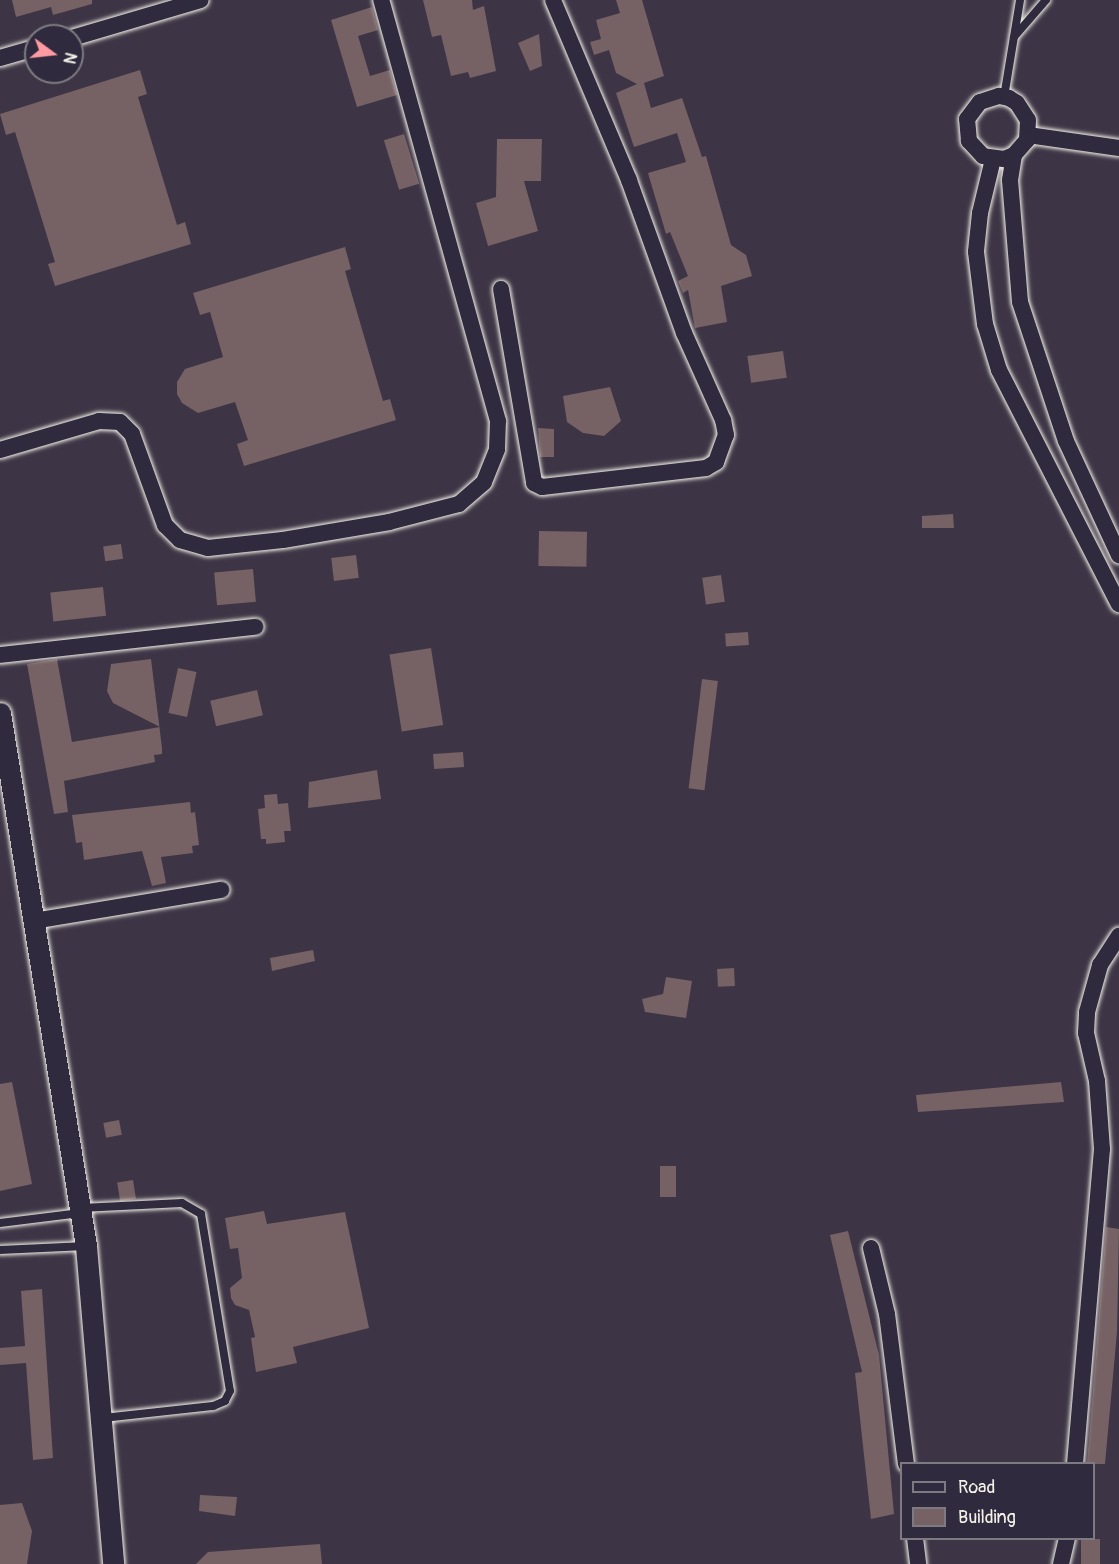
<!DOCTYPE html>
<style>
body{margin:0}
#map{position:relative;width:1119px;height:1564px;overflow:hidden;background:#3d3545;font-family:Pangolin,sans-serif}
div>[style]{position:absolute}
.building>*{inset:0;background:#766164;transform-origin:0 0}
.roads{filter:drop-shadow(0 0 2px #f4f1e8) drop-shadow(0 0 2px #f4f1e8)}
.service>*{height:8px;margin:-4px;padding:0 4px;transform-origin:4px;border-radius:4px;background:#2f2a3d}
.minor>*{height:16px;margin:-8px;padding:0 8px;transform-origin:8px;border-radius:8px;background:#2f2a3d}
.tertiary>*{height:21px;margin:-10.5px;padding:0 10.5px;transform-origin:10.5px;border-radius:10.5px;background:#2f2a3d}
span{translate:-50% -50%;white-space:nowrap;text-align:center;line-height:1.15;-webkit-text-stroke:5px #2f2a3d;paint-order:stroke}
.legend{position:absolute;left:900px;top:1462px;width:195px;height:78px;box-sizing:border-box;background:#2f2a3d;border:2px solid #7e7a81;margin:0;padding:8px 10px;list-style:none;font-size:18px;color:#f4f1e8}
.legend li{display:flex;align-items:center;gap:12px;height:30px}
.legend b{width:30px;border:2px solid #7e7a81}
.north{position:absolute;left:24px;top:24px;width:60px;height:60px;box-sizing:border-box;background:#2f2a3d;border:2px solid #7e7a81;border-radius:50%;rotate:105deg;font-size:16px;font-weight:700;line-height:24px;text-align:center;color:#f4f1e8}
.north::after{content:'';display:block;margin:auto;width:21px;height:27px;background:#ff9aa2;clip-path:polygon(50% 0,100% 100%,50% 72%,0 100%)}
</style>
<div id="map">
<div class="building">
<i style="clip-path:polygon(12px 0,92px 0,92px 4px,53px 15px,51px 7px,16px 17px)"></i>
<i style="clip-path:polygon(423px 0,472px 0,473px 10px,484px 6px,496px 71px,470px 78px,468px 72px,451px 76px,441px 35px,432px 37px)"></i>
<i style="clip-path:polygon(616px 0,642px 0,664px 76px,644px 83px,651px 108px,682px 98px,702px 157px,706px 156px,731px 245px,746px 255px,752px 276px,721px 286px,727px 322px,695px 328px,688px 290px,683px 293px,678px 281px,688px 276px,670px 232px,666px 234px,648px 173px,686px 162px,677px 133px,634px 147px,616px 93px,637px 84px,616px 73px,609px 50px,594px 55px,590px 42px,601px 39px,596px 20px,620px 13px)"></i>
<i style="clip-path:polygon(372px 7px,378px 30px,358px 36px,370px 76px,390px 70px,397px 95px,357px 107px,331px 20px)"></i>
<i style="clip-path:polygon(539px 34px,542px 66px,530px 71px,518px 43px)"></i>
<i style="clip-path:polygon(140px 70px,147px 94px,138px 97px,177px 225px,185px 222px,191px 244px,55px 286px,48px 264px,55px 262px,15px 132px,6px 135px,0 114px)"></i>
<i style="left:404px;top:134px;width:52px;height:21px;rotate:73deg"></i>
<i style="clip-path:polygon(497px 139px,542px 139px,541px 181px,524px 181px,538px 231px,488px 246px,476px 203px,496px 197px)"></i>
<i style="clip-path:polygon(345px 247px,351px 269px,345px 271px,383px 401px,390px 399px,396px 420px,244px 466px,237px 444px,248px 440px,235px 402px,198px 413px,182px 403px,177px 394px,177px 382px,185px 369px,223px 357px,210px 312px,200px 315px,193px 293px)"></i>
<i style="left:783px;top:351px;width:27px;height:36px;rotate:82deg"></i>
<i style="clip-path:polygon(610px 387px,621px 421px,604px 436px,583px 433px,567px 422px,563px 396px)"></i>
<i style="clip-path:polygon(538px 428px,554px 429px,554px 457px,540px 457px)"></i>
<i style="clip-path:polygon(953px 514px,954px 528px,922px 528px,922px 516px)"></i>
<i style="left:539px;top:531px;width:48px;height:35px;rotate:1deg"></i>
<i style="left:121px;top:544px;width:15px;height:18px;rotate:82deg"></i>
<i style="left:356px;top:555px;width:23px;height:25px;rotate:83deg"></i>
<i style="left:253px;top:569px;width:33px;height:39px;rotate:85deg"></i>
<i style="left:721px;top:575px;width:27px;height:19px;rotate:82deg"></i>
<i style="left:103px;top:587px;width:29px;height:53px;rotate:84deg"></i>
<i style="left:748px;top:632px;width:13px;height:23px;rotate:86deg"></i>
<i style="left:431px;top:648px;width:78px;height:42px;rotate:81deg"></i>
<i style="clip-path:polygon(57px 659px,72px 742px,160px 727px,113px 703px,107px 691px,111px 664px,151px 659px,162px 748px,162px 754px,154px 755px,155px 762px,64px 781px,68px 812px,54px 814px,27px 664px)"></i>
<i style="left:178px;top:668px;width:19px;height:46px;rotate:12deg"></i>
<i style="left:702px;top:679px;width:16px;height:110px;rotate:7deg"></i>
<i style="left:257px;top:690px;width:26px;height:48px;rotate:77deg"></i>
<i style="left:463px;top:752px;width:15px;height:30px;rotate:86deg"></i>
<i style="clip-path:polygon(377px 770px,381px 799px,308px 808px,309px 782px)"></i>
<i style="clip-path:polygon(277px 794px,278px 804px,288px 803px,291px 831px,284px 831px,285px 842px,266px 844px,266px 839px,261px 839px,258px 809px,265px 808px,264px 795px)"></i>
<i style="clip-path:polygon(190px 802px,191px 813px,195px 812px,199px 845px,192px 846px,193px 853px,161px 857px,166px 883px,152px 886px,142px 851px,84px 860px,82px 842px,76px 843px,72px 815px)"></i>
<i style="clip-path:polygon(313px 950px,315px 961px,272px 971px,270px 958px)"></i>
<i style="left:734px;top:968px;width:18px;height:17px;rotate:87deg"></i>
<i style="clip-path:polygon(666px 977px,692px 981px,686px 1018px,645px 1012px,642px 999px,663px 994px)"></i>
<i style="clip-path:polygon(12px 1082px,32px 1184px,0 1191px,0 1084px)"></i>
<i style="clip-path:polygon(1061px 1082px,1064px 1102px,918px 1112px,916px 1095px)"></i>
<i style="left:119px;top:1120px;width:15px;height:16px;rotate:79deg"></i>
<i style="left:660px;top:1166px;width:16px;height:31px"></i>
<i style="left:133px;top:1180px;width:19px;height:16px;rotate:81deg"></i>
<i style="clip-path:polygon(264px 1211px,267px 1224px,345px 1212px,369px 1328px,293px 1347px,297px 1363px,256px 1372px,251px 1338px,255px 1337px,249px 1310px,235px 1305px,231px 1298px,230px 1288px,242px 1278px,238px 1248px,230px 1249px,225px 1218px)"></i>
<i style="clip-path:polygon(1106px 1227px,1119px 1229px,1117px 1332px,1105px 1464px,1087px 1464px)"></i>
<i style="clip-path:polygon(848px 1231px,879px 1355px,894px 1514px,871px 1519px,855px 1373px,862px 1372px,830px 1235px)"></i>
<i style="clip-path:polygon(42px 1289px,53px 1458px,33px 1460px,26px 1363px,0 1365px,0 1348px,25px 1346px,21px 1291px)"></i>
<i style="clip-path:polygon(200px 1495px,237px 1497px,235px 1516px,199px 1511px)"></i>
<i style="clip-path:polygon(22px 1503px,32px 1531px,27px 1564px,0 1564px,0 1505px)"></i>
<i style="left:1081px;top:1539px;width:19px;height:25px"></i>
<i style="clip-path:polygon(320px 1544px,322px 1564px,196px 1564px,208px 1552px)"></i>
</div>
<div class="roads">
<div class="service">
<i style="left:1014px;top:37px;width:49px;rotate:-49.1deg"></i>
<i style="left:1004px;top:97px;width:98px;rotate:-80.6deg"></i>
<i style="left:81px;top:1208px;width:101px;rotate:-2.8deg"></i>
<i style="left:182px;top:1203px;width:22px;rotate:30deg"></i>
<i style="left:201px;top:1214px;width:179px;rotate:80.7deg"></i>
<i style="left:230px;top:1391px;width:11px;rotate:117deg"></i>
<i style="left:225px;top:1401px;width:13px;rotate:157deg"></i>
<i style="left:213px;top:1406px;width:111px;rotate:173.8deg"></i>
<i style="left:0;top:1223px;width:81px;rotate:-7.1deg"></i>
<i style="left:0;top:1250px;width:86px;rotate:-2.7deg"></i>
</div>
<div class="minor">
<i style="left:72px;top:38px;width:134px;rotate:-16.4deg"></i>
<i style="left:0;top:58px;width:37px;rotate:-16deg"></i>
<i style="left:1028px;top:135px;width:92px;rotate:8.1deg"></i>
<i style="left:1014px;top:155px;width:11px;rotate:158deg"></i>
<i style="left:1004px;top:159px;width:21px;rotate:-172deg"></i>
<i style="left:983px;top:156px;width:21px;rotate:-133deg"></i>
<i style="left:969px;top:141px;width:22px;rotate:-95deg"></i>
<i style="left:967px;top:119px;width:21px;rotate:-53deg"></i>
<i style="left:980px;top:102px;width:20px;rotate:-18deg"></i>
<i style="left:999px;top:96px;width:10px;rotate:11deg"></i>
<i style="left:1009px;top:98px;width:9px;rotate:32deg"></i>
<i style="left:1017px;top:103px;width:20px;rotate:57deg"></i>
<i style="left:1028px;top:120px;width:20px;rotate:93deg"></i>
<i style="left:1027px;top:140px;width:20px;rotate:131deg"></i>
<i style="left:1014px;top:155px;width:25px;rotate:99deg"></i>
<i style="left:1010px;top:180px;width:122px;rotate:85.3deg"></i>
<i style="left:1020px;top:302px;width:146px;rotate:71.7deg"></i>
<i style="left:1066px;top:441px;width:126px;rotate:65.1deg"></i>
<i style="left:993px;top:159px;width:56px;rotate:103.5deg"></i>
<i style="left:980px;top:213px;width:39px;rotate:96deg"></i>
<i style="left:976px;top:252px;width:73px;rotate:82.9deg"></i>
<i style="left:985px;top:324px;width:48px;rotate:73.1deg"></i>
<i style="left:999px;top:370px;width:263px;rotate:62.9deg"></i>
<i style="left:501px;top:289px;width:197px;rotate:80.3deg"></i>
<i style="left:534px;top:483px;width:9px;rotate:27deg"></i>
<i style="left:542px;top:487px;width:165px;rotate:-6.6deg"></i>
<i style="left:706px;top:468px;width:12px;rotate:-31deg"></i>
<i style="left:716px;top:462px;width:29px;rotate:-70deg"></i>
<i style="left:726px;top:435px;width:15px;rotate:-101deg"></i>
<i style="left:723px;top:420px;width:95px;rotate:-114.1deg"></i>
<i style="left:684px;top:333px;width:163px;rotate:-109.8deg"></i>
<i style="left:629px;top:180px;width:195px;rotate:-112.9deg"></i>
<i style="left:0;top:450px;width:103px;rotate:-16.3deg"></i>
<i style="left:99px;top:421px;width:21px;rotate:3deg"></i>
<i style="left:120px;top:422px;width:17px;rotate:45deg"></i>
<i style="left:132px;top:434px;width:97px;rotate:70.1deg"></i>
<i style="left:165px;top:525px;width:21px;rotate:45deg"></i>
<i style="left:180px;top:540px;width:29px;rotate:16deg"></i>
<i style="left:208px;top:548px;width:75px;rotate:-6.1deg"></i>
<i style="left:283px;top:540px;width:108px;rotate:-9.6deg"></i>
<i style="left:389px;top:522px;width:72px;rotate:-14.4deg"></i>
<i style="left:459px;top:504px;width:33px;rotate:-41deg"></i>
<i style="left:484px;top:482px;width:35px;rotate:-68deg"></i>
<i style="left:497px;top:449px;width:28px;rotate:-88deg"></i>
<i style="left:498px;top:421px;width:437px;rotate:-105.5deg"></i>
<i style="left:0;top:655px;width:257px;rotate:-6.3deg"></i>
<i style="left:33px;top:921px;width:191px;rotate:-9.4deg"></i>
<i style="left:871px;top:1248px;width:68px;rotate:76.4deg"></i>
<i style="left:887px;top:1314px;width:151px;rotate:82.8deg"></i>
<i style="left:1075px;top:1464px;width:316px;rotate:-85.1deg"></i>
<i style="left:1102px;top:1149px;width:68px;rotate:-94.2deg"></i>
<i style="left:1097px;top:1081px;width:49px;rotate:-102.9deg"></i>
<i style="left:1086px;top:1033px;width:21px;rotate:-87deg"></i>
<i style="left:1087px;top:1012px;width:49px;rotate:-74.5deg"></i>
<i style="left:1100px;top:965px;width:35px;rotate:-57deg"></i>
<i style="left:915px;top:1538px;width:26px;rotate:83deg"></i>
<i style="left:1061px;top:1564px;width:27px;rotate:-77deg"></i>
</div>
<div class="tertiary">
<i style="left:0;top:713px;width:540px;rotate:80.83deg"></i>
<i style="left:86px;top:1246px;width:319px;rotate:85.1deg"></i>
</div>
</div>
<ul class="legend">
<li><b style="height:8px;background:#2f2a3d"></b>Road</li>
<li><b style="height:16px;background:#766164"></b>Building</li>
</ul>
<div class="north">N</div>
</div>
